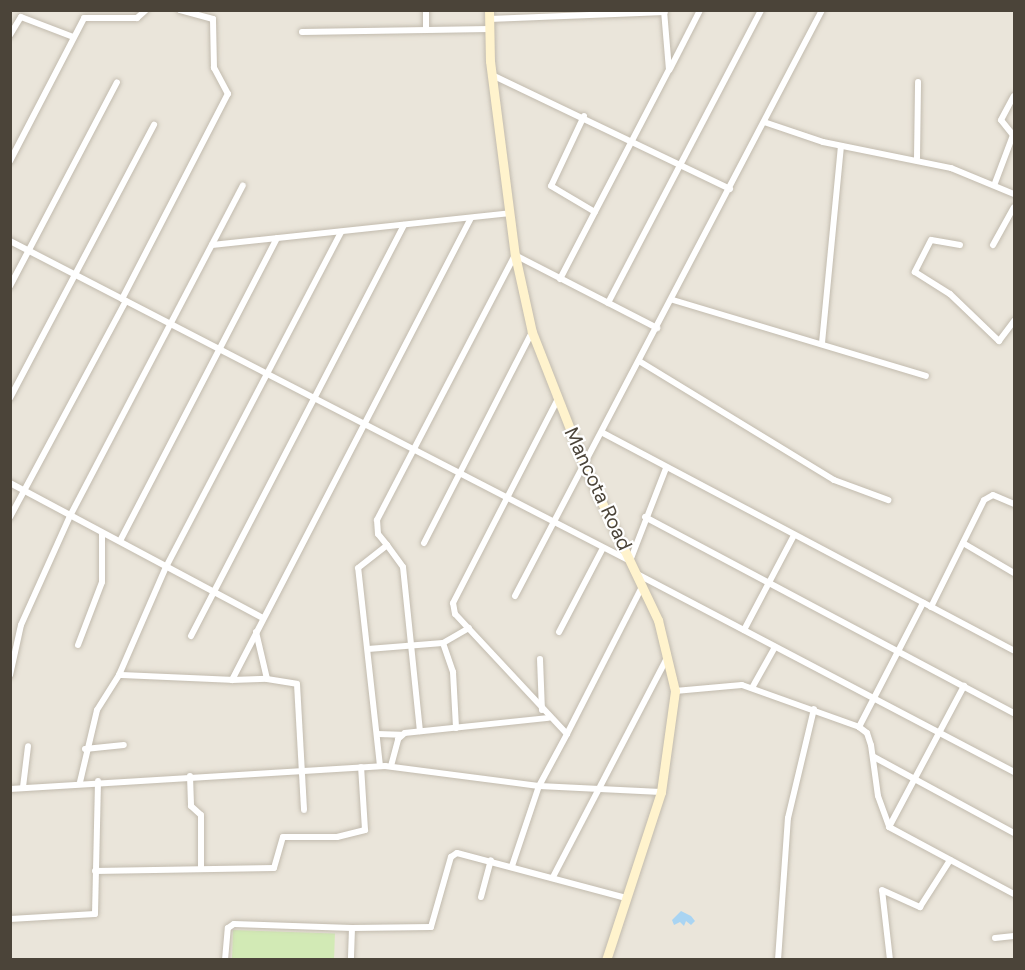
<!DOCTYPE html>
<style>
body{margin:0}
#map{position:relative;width:1025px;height:970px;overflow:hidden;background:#f6f3ec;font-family:"DM Sans",sans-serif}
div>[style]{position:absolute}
.residential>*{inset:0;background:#eae5da;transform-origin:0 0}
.green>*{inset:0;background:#d2eab5;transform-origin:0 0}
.water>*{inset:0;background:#a9d4f2}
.roads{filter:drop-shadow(0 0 2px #c2bbae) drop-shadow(0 0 2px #c2bbae)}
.street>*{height:6px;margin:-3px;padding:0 3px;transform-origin:3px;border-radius:3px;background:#fff}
.secondary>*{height:9px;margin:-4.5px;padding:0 4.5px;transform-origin:4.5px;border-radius:4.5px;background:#fff3cd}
span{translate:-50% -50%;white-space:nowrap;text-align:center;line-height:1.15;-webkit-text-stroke:4.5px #fff;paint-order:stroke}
.street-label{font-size:20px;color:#4b4439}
.frame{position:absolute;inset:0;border:12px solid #4b4439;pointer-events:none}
</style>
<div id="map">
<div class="residential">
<i style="left:11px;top:11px;width:1003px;height:948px"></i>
</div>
<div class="green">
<i style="left:233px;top:930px;width:102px;height:29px;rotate:2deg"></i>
</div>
<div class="water">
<i style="clip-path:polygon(681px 911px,691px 916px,695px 921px,691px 925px,686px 921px,684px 926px,680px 922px,674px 925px,672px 920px)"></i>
</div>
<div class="roads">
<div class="street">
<i style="left:426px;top:10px;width:20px;rotate:90deg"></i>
<i style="left:489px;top:19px;width:176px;rotate:-2.3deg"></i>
<i style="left:302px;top:32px;width:188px;rotate:-0.9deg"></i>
<i style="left:10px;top:35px;width:21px;rotate:-59deg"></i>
<i style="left:21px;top:17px;width:56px;rotate:21deg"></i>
<i style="left:670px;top:69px;width:66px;rotate:-63deg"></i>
<i style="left:492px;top:75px;width:264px;rotate:25.6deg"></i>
<i style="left:584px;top:116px;width:77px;rotate:115.2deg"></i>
<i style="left:551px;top:186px;width:51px;rotate:30.6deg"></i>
<i style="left:764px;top:122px;width:62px;rotate:18.7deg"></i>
<i style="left:823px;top:142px;width:131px;rotate:11.5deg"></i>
<i style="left:951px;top:168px;width:68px;rotate:22.4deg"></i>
<i style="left:917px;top:158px;width:76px;rotate:-89.2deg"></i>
<i style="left:10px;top:161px;width:161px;rotate:-62.6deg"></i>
<i style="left:84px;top:18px;width:53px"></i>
<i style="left:137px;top:18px;width:12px;rotate:-42deg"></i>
<i style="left:995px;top:183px;width:51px;rotate:-69.4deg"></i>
<i style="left:1013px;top:135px;width:19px;rotate:-129deg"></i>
<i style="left:1001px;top:120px;width:27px;rotate:-62deg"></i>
<i style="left:10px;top:241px;width:698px;rotate:27.3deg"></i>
<i style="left:630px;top:561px;width:100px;rotate:-68.8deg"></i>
<i style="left:212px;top:245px;width:300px;rotate:-6.1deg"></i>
<i style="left:960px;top:245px;width:29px;rotate:-170deg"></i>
<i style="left:931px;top:240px;width:36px;rotate:117deg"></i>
<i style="left:915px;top:272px;width:41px;rotate:32.2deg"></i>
<i style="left:950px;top:294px;width:68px;rotate:43.8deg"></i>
<i style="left:999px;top:341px;width:25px;rotate:-53deg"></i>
<i style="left:993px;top:245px;width:43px;rotate:-61.1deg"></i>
<i style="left:560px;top:279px;width:236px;rotate:-62.5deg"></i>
<i style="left:669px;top:70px;width:60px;rotate:-94.8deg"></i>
<i style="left:10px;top:286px;width:230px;rotate:-62.3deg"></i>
<i style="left:122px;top:299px;width:231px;rotate:-62.7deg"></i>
<i style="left:228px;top:94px;width:30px;rotate:-118deg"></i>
<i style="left:214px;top:68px;width:49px;rotate:-91.2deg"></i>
<i style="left:213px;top:19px;width:34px;rotate:-165deg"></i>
<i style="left:673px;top:300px;width:264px;rotate:16.7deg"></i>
<i style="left:608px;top:303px;width:331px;rotate:-62.4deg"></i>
<i style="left:822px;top:343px;width:198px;rotate:-84.5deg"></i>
<i style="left:639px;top:361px;width:228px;rotate:31.4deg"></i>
<i style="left:834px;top:480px;width:58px;rotate:20.3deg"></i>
<i style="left:10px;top:398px;width:309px;rotate:-62.2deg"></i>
<i style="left:603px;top:433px;width:465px;rotate:27.9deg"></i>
<i style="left:10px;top:483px;width:287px;rotate:28.1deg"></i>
<i style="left:10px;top:517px;width:245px;rotate:-61.8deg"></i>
<i style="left:645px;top:517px;width:418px;rotate:28deg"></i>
<i style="left:120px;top:541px;width:341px;rotate:-62.6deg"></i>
<i style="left:424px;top:543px;width:237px;rotate:-62.9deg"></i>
<i style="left:963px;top:543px;width:59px;rotate:30.5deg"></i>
<i style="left:387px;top:545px;width:27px;rotate:54deg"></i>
<i style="left:403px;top:567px;width:165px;rotate:84.1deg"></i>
<i style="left:637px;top:574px;width:426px;rotate:27.7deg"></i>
<i style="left:515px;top:596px;width:662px;rotate:-62.35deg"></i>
<i style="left:931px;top:607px;width:119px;rotate:-63.6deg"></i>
<i style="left:984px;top:500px;width:10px;rotate:-29deg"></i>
<i style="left:993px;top:495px;width:23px;rotate:23deg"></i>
<i style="left:744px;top:630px;width:107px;rotate:-62.2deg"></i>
<i style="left:256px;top:632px;width:48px;rotate:76.8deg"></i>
<i style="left:559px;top:632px;width:95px;rotate:-62.4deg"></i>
<i style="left:191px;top:636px;width:463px;rotate:-62.6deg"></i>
<i style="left:443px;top:643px;width:30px;rotate:-30deg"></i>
<i style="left:78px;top:645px;width:67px;rotate:-69.1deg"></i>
<i style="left:102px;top:582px;width:49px;rotate:-90deg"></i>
<i style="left:368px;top:649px;width:75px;rotate:-4.6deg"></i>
<i style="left:443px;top:643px;width:31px;rotate:71deg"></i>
<i style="left:453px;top:672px;width:56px;rotate:86.9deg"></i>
<i style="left:540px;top:659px;width:51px;rotate:87.8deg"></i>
<i style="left:10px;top:675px;width:51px;rotate:-77.6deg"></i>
<i style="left:21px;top:625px;width:120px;rotate:-65.8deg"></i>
<i style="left:70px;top:516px;width:373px;rotate:-62.4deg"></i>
<i style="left:119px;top:675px;width:113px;rotate:2.5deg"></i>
<i style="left:232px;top:680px;width:520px;rotate:-62.65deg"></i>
<i style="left:232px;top:680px;width:35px;rotate:-2deg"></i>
<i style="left:267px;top:679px;width:30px;rotate:9deg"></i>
<i style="left:297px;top:684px;width:126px;rotate:86.8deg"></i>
<i style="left:752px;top:688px;width:47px;rotate:-60.7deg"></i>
<i style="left:675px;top:691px;width:67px;rotate:-5.1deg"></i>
<i style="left:742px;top:685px;width:124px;rotate:19.7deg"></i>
<i style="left:859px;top:727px;width:140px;rotate:-62.7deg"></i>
<i style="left:859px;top:727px;width:10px;rotate:37deg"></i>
<i style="left:867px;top:733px;width:13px;rotate:72deg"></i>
<i style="left:871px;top:745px;width:51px;rotate:82.2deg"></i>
<i style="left:878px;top:796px;width:33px;rotate:70deg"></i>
<i style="left:889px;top:827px;width:142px;rotate:28.2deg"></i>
<i style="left:377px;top:734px;width:24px;rotate:2deg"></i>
<i style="left:567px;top:734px;width:165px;rotate:-63deg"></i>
<i style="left:85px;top:749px;width:39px;rotate:-6deg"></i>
<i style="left:874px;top:757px;width:159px;rotate:28.5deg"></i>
<i style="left:380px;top:766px;width:199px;rotate:-96.3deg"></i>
<i style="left:358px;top:568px;width:37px;rotate:-38deg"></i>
<i style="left:387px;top:545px;width:14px;rotate:-129deg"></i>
<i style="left:378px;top:534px;width:14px;rotate:-94deg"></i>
<i style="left:377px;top:520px;width:299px;rotate:-62.5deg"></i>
<i style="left:515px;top:255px;width:160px;rotate:27.2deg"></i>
<i style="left:391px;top:766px;width:28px;rotate:-75deg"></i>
<i style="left:398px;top:739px;width:9px;rotate:-41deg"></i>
<i style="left:405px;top:733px;width:144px;rotate:-6deg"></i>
<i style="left:190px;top:776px;width:30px;rotate:88deg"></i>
<i style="left:191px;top:806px;width:13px;rotate:42deg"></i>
<i style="left:201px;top:815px;width:54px;rotate:90deg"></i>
<i style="left:80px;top:782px;width:74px;rotate:-76.7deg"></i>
<i style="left:97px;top:710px;width:41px;rotate:-57.8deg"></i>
<i style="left:119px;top:675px;width:118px;rotate:-66.5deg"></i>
<i style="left:166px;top:567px;width:378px;rotate:-62.4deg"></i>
<i style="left:23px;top:787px;width:41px;rotate:-83deg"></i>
<i style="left:10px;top:789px;width:376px;rotate:-3.5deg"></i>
<i style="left:385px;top:766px;width:155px;rotate:7.4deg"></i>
<i style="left:539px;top:786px;width:122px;rotate:2.8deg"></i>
<i style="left:889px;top:827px;width:160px;rotate:-62deg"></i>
<i style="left:512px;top:866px;width:84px;rotate:-71.4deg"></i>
<i style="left:539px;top:786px;width:59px;rotate:-61.7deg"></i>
<i style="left:567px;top:734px;width:164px;rotate:-133deg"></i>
<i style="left:455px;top:614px;width:11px;rotate:-100deg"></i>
<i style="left:453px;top:603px;width:229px;rotate:-62.8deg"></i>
<i style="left:95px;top:871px;width:179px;rotate:-1deg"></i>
<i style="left:274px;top:868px;width:32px;rotate:-74deg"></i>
<i style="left:283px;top:837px;width:54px"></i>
<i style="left:337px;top:837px;width:29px;rotate:-14deg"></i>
<i style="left:365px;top:830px;width:63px;rotate:-93.6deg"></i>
<i style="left:553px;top:877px;width:247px;rotate:-62.5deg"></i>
<i style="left:481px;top:897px;width:38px;rotate:-75deg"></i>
<i style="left:10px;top:919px;width:85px;rotate:-3.4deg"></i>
<i style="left:95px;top:914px;width:133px;rotate:-88.7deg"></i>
<i style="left:352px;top:928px;width:79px;rotate:-0.7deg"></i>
<i style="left:431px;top:927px;width:73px;rotate:-74.1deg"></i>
<i style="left:451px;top:857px;width:7px;rotate:-34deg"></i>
<i style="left:457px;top:853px;width:175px;rotate:14.9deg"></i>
<i style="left:995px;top:938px;width:19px;rotate:-6deg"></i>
<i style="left:225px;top:960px;width:32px;rotate:-85deg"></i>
<i style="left:228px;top:928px;width:7px;rotate:-34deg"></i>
<i style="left:234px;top:924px;width:118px;rotate:1.9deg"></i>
<i style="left:352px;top:928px;width:32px;rotate:92deg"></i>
<i style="left:778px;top:960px;width:142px;rotate:-86deg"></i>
<i style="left:788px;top:818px;width:112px;rotate:-76.6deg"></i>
<i style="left:890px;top:960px;width:70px;rotate:-96.5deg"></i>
<i style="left:882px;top:890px;width:42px;rotate:24.1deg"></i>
<i style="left:920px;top:907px;width:56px;rotate:-57.4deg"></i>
</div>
<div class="secondary">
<i style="left:489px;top:10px;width:51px;rotate:88.9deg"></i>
<i style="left:490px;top:61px;width:196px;rotate:82.7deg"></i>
<i style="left:515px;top:255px;width:79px;rotate:77.6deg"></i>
<i style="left:532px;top:332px;width:145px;rotate:68.6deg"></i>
<i style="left:585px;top:467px;width:170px;rotate:64.5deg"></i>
<i style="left:658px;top:620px;width:73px;rotate:76.5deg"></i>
<i style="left:675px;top:691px;width:102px;rotate:97.9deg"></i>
<i style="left:661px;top:792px;width:177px;rotate:108.1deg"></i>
</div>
</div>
<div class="street-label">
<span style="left:598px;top:489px;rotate:65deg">Mancota Road</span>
</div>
<div class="frame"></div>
</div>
